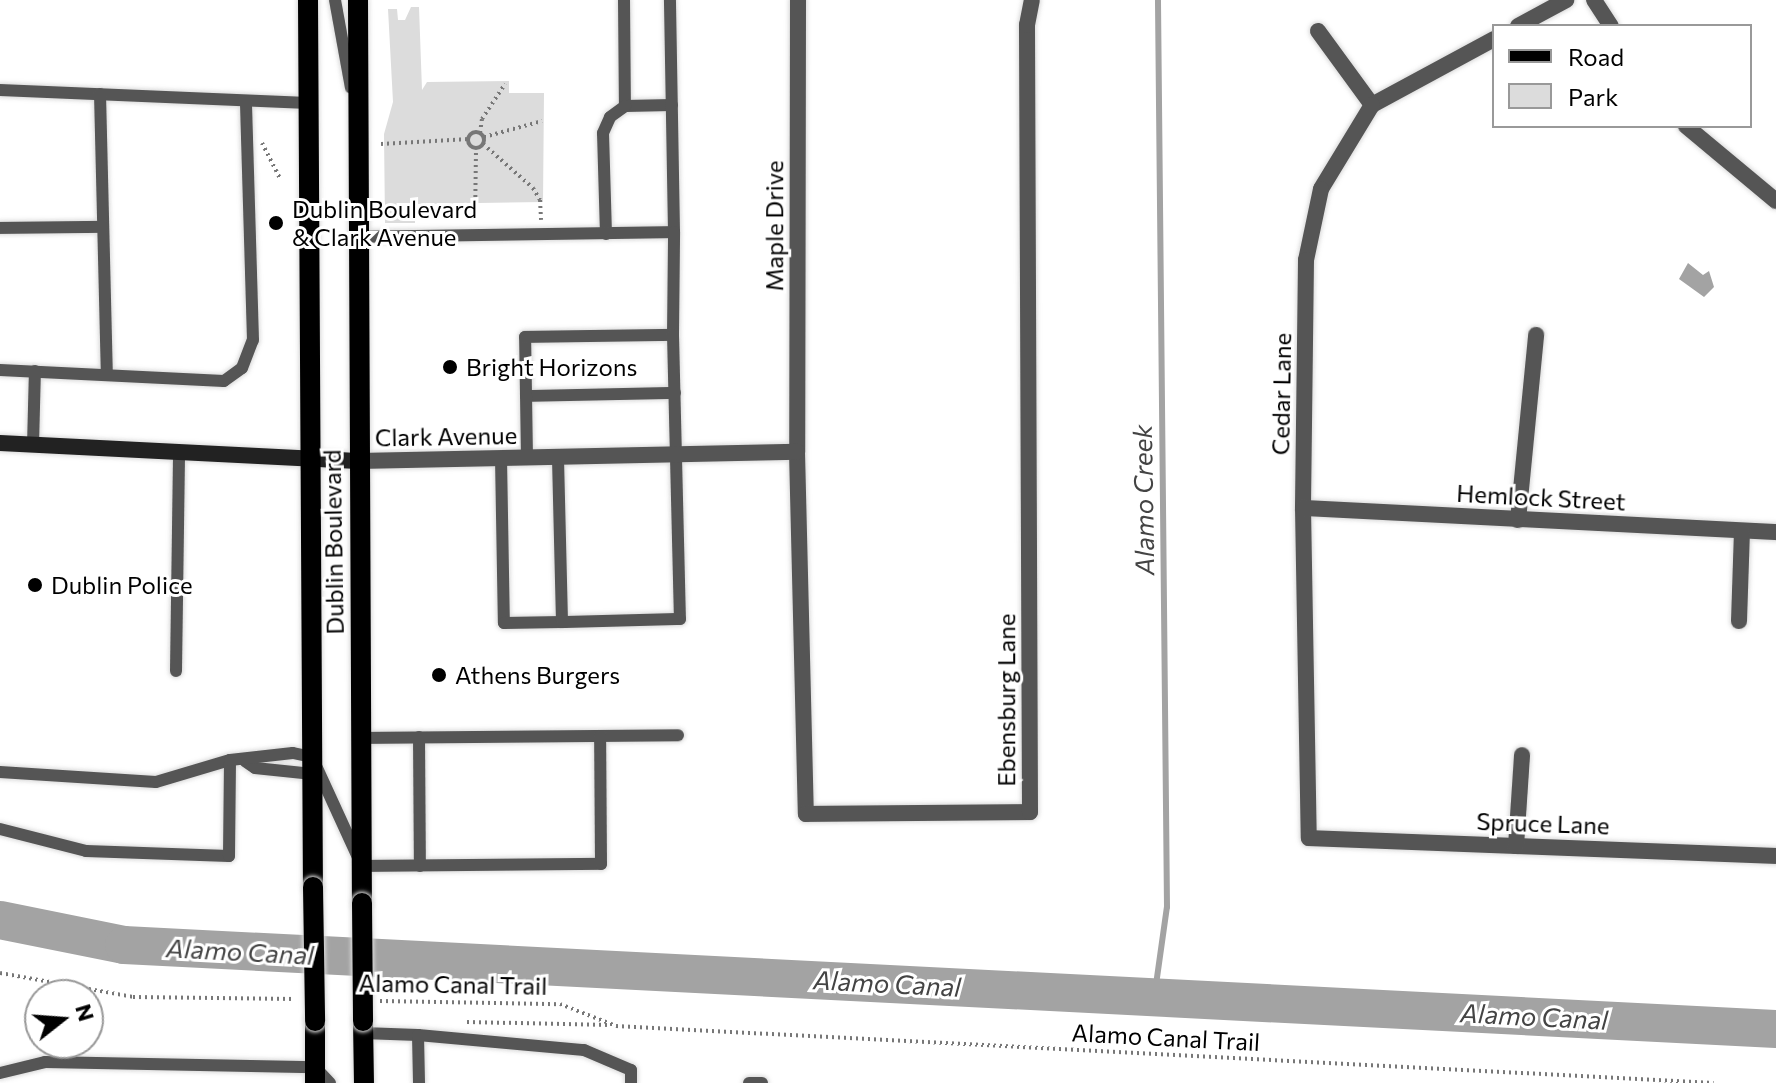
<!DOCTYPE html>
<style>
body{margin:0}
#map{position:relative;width:1776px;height:1083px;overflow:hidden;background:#fff;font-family:Commissioner,sans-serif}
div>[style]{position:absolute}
.green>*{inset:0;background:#dcdcdc}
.water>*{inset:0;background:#a3a3a3}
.stream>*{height:6px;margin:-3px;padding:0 3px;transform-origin:3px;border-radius:3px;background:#a3a3a3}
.river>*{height:38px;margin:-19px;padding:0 19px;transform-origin:19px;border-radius:19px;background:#a3a3a3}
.path>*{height:4px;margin-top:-2px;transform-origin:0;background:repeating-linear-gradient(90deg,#777 0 2px,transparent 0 6px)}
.path>.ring{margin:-2px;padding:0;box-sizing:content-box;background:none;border:4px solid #777;border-radius:50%}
.roads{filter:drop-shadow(0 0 2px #dbdbdb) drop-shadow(0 0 2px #dbdbdb)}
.lane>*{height:12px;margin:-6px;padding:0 6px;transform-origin:6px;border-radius:6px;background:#555}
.street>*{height:16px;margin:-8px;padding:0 8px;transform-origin:8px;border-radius:8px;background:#555}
.secondary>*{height:16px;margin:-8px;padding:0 8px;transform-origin:8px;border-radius:8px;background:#222}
.primary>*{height:20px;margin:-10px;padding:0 10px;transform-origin:10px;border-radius:10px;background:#000}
.bridges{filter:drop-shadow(0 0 2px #dbdbdb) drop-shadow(0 0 2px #dbdbdb)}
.primary-bridge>*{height:20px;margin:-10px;padding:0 10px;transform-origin:10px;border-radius:10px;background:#000}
.dots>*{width:22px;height:22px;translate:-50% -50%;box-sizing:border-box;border:4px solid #fff;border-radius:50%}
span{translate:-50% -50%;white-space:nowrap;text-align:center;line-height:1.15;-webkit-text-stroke:6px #fff;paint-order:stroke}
.poi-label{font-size:24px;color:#000}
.left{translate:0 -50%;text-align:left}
.street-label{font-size:24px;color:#000}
.water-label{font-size:26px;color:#444;font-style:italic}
.legend{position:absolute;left:1492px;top:24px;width:260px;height:104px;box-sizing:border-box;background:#fff;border:2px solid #999;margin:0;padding:10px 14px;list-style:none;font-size:24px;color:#000}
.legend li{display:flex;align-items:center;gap:16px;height:40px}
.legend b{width:40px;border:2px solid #999}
.north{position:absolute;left:24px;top:979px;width:80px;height:80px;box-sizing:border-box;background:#fff;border:2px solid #999;border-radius:50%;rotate:73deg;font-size:22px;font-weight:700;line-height:32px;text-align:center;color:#000}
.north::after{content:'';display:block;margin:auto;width:28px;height:36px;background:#000;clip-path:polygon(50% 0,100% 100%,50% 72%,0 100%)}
</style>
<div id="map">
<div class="green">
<i style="clip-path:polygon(411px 7px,419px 7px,422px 90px,427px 82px,509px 81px,509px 93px,544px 93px,543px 202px,415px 204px,415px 223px,385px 223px,384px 134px,393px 102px,388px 9px,397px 9px,398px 20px,405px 20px)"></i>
</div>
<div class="water">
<i style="clip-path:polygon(1688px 263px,1703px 275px,1709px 271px,1714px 287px,1704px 297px,1679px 279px)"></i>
</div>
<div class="stream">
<i style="left:1154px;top:999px;width:93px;rotate:-82deg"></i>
<i style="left:1167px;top:907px;width:907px;rotate:-90.57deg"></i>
</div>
<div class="river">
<i style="left:0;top:920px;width:126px;rotate:11.4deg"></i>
<i style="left:124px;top:945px;width:1654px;rotate:2.91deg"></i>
</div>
<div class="path">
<i class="ring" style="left:468px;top:132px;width:12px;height:12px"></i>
<i style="left:480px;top:133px;width:14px;rotate:-82deg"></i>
<i style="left:482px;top:119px;width:42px;rotate:-56.7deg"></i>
<i style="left:484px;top:137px;width:60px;rotate:-15.4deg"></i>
<i style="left:262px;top:143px;width:39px;rotate:63deg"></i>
<i style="left:381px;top:144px;width:88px;rotate:-3.3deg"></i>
<i style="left:483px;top:144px;width:67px;rotate:41.3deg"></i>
<i style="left:533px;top:188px;width:14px;rotate:60deg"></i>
<i style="left:540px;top:200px;width:20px;rotate:87deg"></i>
<i style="left:475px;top:221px;width:73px;rotate:-89.2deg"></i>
<i style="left:0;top:973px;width:135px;rotate:10.2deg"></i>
<i style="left:133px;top:997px;width:162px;rotate:0.7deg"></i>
<i style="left:380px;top:1001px;width:180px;rotate:1deg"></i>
<i style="left:560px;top:1004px;width:60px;rotate:21.4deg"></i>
<i style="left:616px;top:1026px;width:1099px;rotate:2.97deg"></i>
<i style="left:467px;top:1022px;width:142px;rotate:1.2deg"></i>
</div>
<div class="roads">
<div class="lane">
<i style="left:335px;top:0;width:89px;rotate:79.7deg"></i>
<i style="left:624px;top:0;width:106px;rotate:89.5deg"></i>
<i style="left:625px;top:106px;width:47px;rotate:-1.2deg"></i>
<i style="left:0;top:90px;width:308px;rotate:2.4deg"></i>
<i style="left:100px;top:94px;width:281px;rotate:88.6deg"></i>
<i style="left:0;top:228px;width:103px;rotate:-0.6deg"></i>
<i style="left:606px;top:234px;width:101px;rotate:-91.7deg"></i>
<i style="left:603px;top:133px;width:17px;rotate:-66deg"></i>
<i style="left:610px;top:117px;width:19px;rotate:-36deg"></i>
<i style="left:355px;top:237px;width:319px;rotate:-0.9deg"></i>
<i style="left:674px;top:232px;width:232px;rotate:-91deg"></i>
<i style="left:673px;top:335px;width:103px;rotate:-89.4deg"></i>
<i style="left:0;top:370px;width:224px;rotate:2.8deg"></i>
<i style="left:224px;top:381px;width:22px;rotate:-36deg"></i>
<i style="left:242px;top:368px;width:30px;rotate:-69deg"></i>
<i style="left:253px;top:340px;width:239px;rotate:-91.7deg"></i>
<i style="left:526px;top:396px;width:149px;rotate:-1.2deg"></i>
<i style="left:33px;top:445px;width:74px;rotate:-88.5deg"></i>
<i style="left:501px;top:458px;width:165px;rotate:89deg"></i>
<i style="left:504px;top:623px;width:58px;rotate:-1deg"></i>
<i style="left:562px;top:622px;width:165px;rotate:-91.4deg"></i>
<i style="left:527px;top:458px;width:121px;rotate:-90.9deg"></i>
<i style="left:525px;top:337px;width:148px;rotate:-0.8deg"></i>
<i style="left:673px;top:335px;width:284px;rotate:88.6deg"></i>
<i style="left:680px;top:619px;width:118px;rotate:178.5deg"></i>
<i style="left:176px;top:671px;width:219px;rotate:-89.2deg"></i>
<i style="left:419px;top:737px;width:129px;rotate:89.6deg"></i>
<i style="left:361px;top:738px;width:317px;rotate:-0.5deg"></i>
<i style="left:245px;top:761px;width:12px;rotate:35deg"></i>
<i style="left:255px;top:768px;width:58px;rotate:5.9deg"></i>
<i style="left:0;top:772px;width:156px;rotate:3.7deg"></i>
<i style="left:156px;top:782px;width:77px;rotate:-16.6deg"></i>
<i style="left:0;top:829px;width:89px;rotate:14.3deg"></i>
<i style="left:86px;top:851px;width:143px;rotate:2deg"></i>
<i style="left:229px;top:856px;width:96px;rotate:-89.4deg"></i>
<i style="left:230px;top:760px;width:63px;rotate:-6.3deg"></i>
<i style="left:293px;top:753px;width:19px;rotate:12deg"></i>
<i style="left:312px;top:757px;width:120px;rotate:65.4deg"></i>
<i style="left:362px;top:866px;width:239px;rotate:-0.5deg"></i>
<i style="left:601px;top:864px;width:128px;rotate:-90.4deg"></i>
<i style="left:363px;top:1033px;width:55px;rotate:2.1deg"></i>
<i style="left:418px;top:1035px;width:48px;rotate:88.8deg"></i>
<i style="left:418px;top:1035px;width:167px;rotate:5.2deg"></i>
<i style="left:584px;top:1050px;width:51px;rotate:23.1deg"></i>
<i style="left:631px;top:1070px;width:13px;rotate:90deg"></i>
<i style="left:0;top:1073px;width:46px;rotate:-13.7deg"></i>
<i style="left:45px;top:1062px;width:270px;rotate:1.1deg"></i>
<i style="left:315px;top:1067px;width:22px;rotate:47deg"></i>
<i style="left:749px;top:1083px;width:13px"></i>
</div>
<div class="street">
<i style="left:798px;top:0;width:452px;rotate:90.1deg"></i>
<i style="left:797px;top:452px;width:362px;rotate:88.6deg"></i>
<i style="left:806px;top:814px;width:224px;rotate:-0.5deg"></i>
<i style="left:1030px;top:812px;width:787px;rotate:-90.22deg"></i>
<i style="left:1027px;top:25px;width:25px;rotate:-79deg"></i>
<i style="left:1594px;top:0;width:31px;rotate:57deg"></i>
<i style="left:1518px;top:26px;width:55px;rotate:-28.4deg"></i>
<i style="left:1318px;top:31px;width:92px;rotate:53.9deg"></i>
<i style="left:1494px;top:39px;width:139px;rotate:151.6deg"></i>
<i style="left:1372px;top:105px;width:98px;rotate:121.3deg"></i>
<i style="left:1321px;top:189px;width:73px;rotate:101.9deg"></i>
<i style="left:1306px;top:260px;width:248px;rotate:90.7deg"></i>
<i style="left:1303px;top:508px;width:330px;rotate:89deg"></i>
<i style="left:1309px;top:838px;width:467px;rotate:2.2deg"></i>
<i style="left:1686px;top:126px;width:117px;rotate:39.8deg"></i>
<i style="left:358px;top:461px;width:439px;rotate:-1.2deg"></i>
<i style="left:1303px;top:508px;width:474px;rotate:2.9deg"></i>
<i style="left:1518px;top:520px;width:186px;rotate:-84.4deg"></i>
<i style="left:1739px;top:621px;width:89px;rotate:-88.1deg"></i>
<i style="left:1516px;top:846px;width:91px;rotate:-86.2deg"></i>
</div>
<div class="secondary">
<i style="left:0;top:443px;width:358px;rotate:2.9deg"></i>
</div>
<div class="primary">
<i style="left:308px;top:0;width:887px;rotate:89.68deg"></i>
<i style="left:358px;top:0;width:903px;rotate:89.75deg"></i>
<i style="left:315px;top:1021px;width:62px;rotate:90deg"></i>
<i style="left:363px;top:1021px;width:62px;rotate:89.1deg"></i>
</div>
</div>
<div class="bridges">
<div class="primary-bridge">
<i style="left:313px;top:887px;width:134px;rotate:89.1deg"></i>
<i style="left:362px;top:903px;width:118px;rotate:89.5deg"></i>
</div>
</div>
<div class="dots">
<i style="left:276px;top:223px;background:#000"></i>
<i style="left:450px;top:367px;background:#000"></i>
<i style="left:35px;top:585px;background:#000"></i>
<i style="left:439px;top:675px;background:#000"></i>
</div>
<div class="poi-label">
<span class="left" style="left:292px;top:223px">Dublin Boulevard<br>&amp; Clark Avenue</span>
<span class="left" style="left:466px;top:367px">Bright Horizons</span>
<span class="left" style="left:51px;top:585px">Dublin Police</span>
<span class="left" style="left:455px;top:675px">Athens Burgers</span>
</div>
<div class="street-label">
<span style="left:774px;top:226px;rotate:-90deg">Maple Drive</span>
<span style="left:1281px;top:394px;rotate:-89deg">Cedar Lane</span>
<span style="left:446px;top:436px;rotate:-1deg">Clark Avenue</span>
<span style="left:1541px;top:497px;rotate:3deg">Hemlock Street</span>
<span style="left:333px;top:542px;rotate:-91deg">Dublin Boulevard</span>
<span style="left:1006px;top:700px;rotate:-90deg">Ebensburg Lane</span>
<span style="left:1543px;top:823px;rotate:2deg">Spruce Lane</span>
<span style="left:453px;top:984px;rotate:1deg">Alamo Canal Trail</span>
<span style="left:1166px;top:1037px;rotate:3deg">Alamo Canal Trail</span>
</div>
<div class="water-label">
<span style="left:1143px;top:500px;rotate:-91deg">Alamo Creek</span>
<span style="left:240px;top:951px;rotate:3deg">Alamo Canal</span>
<span style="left:887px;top:983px;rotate:3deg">Alamo Canal</span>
<span style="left:1534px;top:1016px;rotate:3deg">Alamo Canal</span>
</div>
<ul class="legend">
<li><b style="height:10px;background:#000"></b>Road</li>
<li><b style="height:22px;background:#dcdcdc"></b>Park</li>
</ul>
<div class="north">N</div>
</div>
